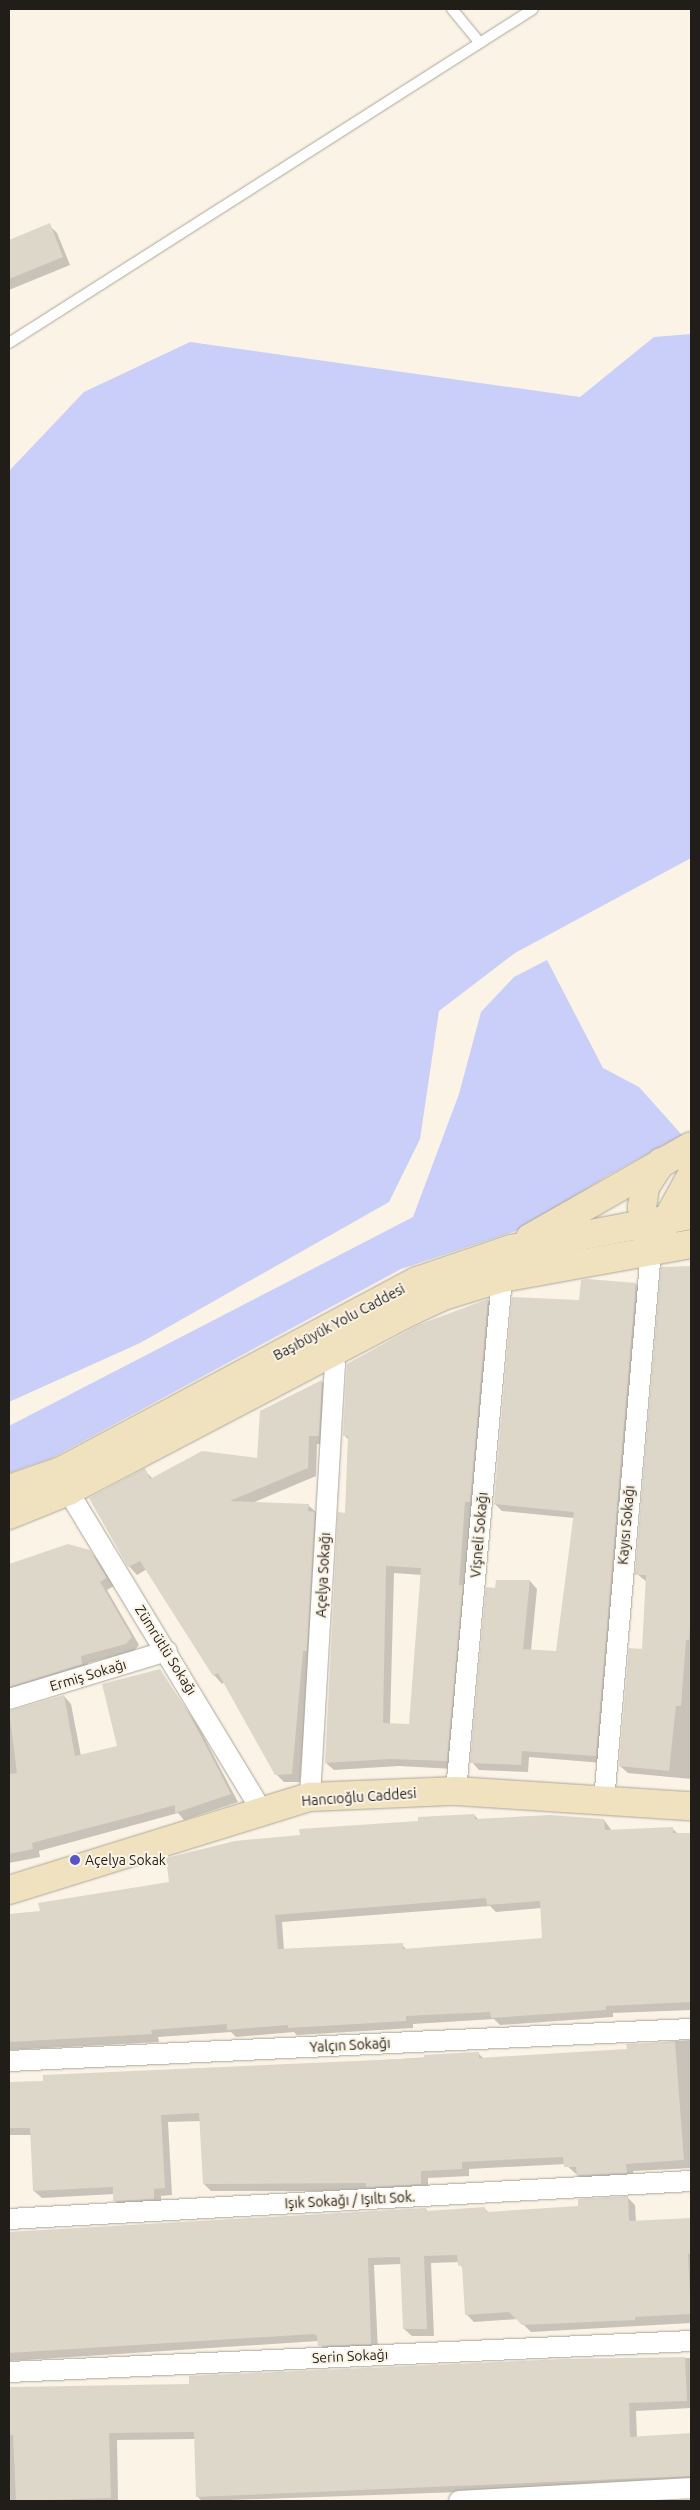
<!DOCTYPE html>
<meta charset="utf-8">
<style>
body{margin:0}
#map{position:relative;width:700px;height:2510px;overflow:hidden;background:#faf3e6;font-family:Ubuntu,sans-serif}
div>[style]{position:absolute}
.green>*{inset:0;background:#c9cff8}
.shadow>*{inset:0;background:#0003}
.building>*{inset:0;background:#ddd7ca}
.roads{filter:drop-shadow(0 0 1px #aca69a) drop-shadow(0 0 1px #aca69a)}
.lane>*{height:10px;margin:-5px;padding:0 5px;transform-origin:5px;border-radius:5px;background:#fff}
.street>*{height:20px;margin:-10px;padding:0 10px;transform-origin:10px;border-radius:10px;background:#fff}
.secondary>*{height:28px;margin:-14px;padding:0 14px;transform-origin:14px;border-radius:14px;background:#f0e1bf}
.dots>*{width:14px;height:14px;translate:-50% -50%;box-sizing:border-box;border:2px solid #faf3e6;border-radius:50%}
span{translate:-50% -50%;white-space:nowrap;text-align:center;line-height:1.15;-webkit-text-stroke:4px #faf3e6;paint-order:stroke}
.street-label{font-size:14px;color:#211e1a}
.poi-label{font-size:14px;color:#211e1a}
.left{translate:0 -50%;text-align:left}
.frame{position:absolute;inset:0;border:10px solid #211e1a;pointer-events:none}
</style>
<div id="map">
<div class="green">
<i style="clip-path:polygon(691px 334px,691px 858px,515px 953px,439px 1011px,420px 1139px,389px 1202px,140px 1343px,9px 1402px,9px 471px,84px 392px,190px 342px,580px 397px,654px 337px)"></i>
<i style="clip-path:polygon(547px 960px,603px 1068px,639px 1087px,682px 1135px,607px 1176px,522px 1229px,401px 1269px,52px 1458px,9px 1473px,9px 1426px,413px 1217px,459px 1094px,481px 1012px,514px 977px)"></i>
</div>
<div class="shadow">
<i style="clip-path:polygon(49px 225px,57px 233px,70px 265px,9px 290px,9px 242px)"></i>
<i style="clip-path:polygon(663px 1268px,691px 1268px,691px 1779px,628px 1773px,620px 1766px,643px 1650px,647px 1582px,637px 1574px)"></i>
<i style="clip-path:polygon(636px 1284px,643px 1292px,603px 1763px,529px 1757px,528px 1772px,479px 1770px,472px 1762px,496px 1589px,530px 1581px,537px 1589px,531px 1650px,557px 1653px,574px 1518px,502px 1511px,495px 1504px,580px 1302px)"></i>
<i style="clip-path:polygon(evenodd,488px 1300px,495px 1308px,454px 1769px,399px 1766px,334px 1770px,326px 1763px,346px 1514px,349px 1440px,344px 1435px,418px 1326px,488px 1300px,394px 1573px,422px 1575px,410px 1726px,390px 1725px,394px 1573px)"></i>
<i style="clip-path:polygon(322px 1382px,330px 1390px,327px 1444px,317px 1444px,316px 1476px,252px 1503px,308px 1505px,317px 1513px,311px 1659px,300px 1782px,284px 1782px,276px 1774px,225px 1682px,222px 1684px,214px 1675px,147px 1569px,137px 1575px,129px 1566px,144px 1470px,153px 1479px,258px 1460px,261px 1412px)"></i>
<i style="clip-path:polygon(68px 1545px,89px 1551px,97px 1559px,114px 1586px,107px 1590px,139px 1645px,134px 1651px,88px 1663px,89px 1671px,9px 1700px,9px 1565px)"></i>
<i style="clip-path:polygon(160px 1671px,198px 1726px,238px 1802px,184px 1820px,178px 1813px,39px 1851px,40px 1857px,9px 1863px,9px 1712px,64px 1696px,71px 1704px,81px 1756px,118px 1747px)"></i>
<i style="clip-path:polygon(evenodd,474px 1815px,479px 1820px,604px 1820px,612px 1831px,672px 1828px,678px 1834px,691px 1834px,691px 2010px,613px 2013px,613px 2017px,500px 2025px,494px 2019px,413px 2024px,413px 2028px,297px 2035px,294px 2032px,236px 2037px,231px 2032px,158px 2037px,159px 2042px,9px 2050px,9px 1915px,41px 1912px,170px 1883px,419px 1823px,474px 1815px,490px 1906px,496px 1912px,541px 1908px,543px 1939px,407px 1950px,402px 1945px,284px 1950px,282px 1922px,490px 1906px)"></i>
<i style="clip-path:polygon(691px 2040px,691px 2168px,633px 2171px,634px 2180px,585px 2182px,565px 2164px,469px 2169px,469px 2176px,428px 2178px,428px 2191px,211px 2191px,204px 2184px,201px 2121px,168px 2122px,172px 2195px,161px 2196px,161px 2206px,122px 2208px,115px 2201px,114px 2194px,42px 2198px,34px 2191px,31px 2135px,9px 2135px,9px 2084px,479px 2054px,484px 2059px,628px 2051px,628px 2045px)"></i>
<i style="clip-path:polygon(628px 2198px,635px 2205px,636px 2222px,691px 2219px,691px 2323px,531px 2332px,518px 2319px,474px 2322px,466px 2314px,463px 2269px,459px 2262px,431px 2263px,434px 2336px,412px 2336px,404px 2329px,402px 2264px,374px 2265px,378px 2351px,326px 2353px,318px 2341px,9px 2361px,9px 2305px,62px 2303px,61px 2279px,9px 2280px,9px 2233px,426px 2209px,428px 2212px,485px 2209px,489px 2213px,580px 2207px)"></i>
<i style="clip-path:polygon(691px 2358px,691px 2416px,691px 2408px,636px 2411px,637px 2438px,691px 2434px,691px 2484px,202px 2501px,197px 2496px,195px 2439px,117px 2440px,118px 2501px,9px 2501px,9px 2389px,191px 2386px,565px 2360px)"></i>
</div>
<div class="building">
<i style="clip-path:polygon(50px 223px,63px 257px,9px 279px,9px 240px)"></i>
<i style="clip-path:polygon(691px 1266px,691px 1609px,689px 1640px,686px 1640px,681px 1706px,676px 1706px,669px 1771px,619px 1766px,629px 1648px,642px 1649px,646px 1575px,635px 1575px,661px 1267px)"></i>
<i style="clip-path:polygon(587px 1279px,636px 1283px,596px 1756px,522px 1751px,521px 1765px,470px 1763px,486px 1587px,495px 1588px,496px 1580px,530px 1580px,523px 1649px,556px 1651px,574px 1512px,494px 1504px,512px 1297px,579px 1300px,581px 1280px)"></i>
<i style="clip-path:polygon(evenodd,488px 1299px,470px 1502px,465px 1502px,459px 1585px,463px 1585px,447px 1761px,390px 1759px,325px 1763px,338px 1512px,345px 1513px,348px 1436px,343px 1436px,347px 1364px,418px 1325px,488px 1299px,386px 1566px,421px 1568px,409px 1724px,383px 1723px,386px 1566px)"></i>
<i style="clip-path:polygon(322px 1380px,319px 1436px,309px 1436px,308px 1468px,230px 1501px,309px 1504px,308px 1511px,315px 1512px,307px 1651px,303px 1651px,292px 1774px,275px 1775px,218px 1673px,213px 1676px,140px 1561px,128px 1567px,89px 1498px,145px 1468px,150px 1479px,202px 1451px,257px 1458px,260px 1411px)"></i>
<i style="clip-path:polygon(68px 1544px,90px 1550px,107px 1578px,100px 1582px,132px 1637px,126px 1644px,81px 1656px,82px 1664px,9px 1687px,9px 1564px)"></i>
<i style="clip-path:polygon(160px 1669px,191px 1717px,231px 1794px,175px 1813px,175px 1805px,32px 1843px,33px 1849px,9px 1854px,9px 1774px,17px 1773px,9px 1711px,64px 1695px,75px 1756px,117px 1746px,102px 1684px)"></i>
<i style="clip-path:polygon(evenodd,474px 1814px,475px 1819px,550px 1815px,604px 1819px,605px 1830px,673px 1827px,673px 1833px,691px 1833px,691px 2002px,606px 2006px,606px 2010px,491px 2018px,490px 2012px,406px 2016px,406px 2021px,288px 2028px,288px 2025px,227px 2030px,227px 2024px,151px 2030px,152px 2034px,9px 2042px,9px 1914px,40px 1911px,38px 1903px,169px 1882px,166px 1858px,235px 1841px,300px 1835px,299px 1829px,418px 1821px,418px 1817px,474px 1814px,486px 1898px,487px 1905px,540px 1901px,542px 1938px,403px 1949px,403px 1943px,278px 1949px,275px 1915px,486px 1898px)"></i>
<i style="clip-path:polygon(675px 2042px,684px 2160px,626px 2164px,627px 2173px,577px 2175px,576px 2167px,564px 2167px,563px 2157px,462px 2162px,462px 2169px,421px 2171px,421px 2184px,366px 2187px,366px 2183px,203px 2184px,199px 2113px,161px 2115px,165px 2188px,154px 2189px,154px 2199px,113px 2201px,113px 2187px,33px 2191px,30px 2128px,9px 2128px,9px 2082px,43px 2081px,43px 2075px,424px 2058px,424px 2055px,479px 2052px,479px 2058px,627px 2049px,626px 2044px)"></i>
<i style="clip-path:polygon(628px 2196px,629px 2221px,691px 2218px,691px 2254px,688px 2254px,691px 2314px,635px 2317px,635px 2320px,522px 2325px,509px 2312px,465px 2315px,462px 2265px,458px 2266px,457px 2255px,424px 2256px,427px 2329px,403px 2329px,400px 2257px,368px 2258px,371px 2344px,318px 2346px,317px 2336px,314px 2334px,9px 2353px,9px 2232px,426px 2208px,426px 2211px,485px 2207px,486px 2212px,578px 2206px,578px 2199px)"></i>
<i style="clip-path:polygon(685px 2357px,687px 2401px,629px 2403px,630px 2437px,691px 2433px,691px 2476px,196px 2497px,194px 2432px,109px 2433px,111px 2498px,16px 2501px,13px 2435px,9px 2435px,9px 2387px,189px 2384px,189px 2376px,565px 2359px)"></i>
</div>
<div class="roads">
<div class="lane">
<i style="left:452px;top:9px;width:44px;rotate:50.5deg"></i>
<i style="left:9px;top:343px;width:621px;rotate:-32.51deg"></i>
</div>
<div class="street">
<i style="left:68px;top:1491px;width:373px;rotate:58.8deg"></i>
<i style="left:9px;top:1699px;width:165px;rotate:-16.9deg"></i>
<i style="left:456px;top:1791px;width:515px;rotate:-84.88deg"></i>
<i style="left:310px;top:1797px;width:433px;rotate:-86.7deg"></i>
<i style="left:335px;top:1365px;width:13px;rotate:-113deg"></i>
<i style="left:604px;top:1801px;width:553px;rotate:-85.12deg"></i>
<i style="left:9px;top:2061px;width:683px;rotate:-2.69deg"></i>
<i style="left:9px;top:2219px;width:683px;rotate:-3.19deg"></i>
<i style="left:9px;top:2372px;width:683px;rotate:-2.6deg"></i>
<i style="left:459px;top:2501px;width:232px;rotate:-3.2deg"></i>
</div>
<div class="secondary">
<i style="left:661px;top:1231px;width:63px;rotate:-61.4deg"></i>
<i style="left:530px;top:1238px;width:185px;rotate:-29.7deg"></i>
<i style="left:648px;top:1239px;width:33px;rotate:-101deg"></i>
<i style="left:642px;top:1207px;width:20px;rotate:-81deg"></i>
<i style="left:645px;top:1187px;width:30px;rotate:-57deg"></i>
<i style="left:9px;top:1489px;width:55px;rotate:-19.1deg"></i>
<i style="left:61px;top:1471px;width:404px;rotate:-28.1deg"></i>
<i style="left:417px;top:1281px;width:99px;rotate:-18.8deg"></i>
<i style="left:511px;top:1249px;width:183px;rotate:-10.7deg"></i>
<i style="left:9px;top:1515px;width:64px;rotate:-22.1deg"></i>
<i style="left:68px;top:1491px;width:387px;rotate:-27.7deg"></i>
<i style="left:411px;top:1311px;width:38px;rotate:-25deg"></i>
<i style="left:446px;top:1295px;width:59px;rotate:-16.9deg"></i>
<i style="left:502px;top:1278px;width:192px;rotate:-10.2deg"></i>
<i style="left:9px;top:1890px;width:315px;rotate:-17.2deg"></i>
<i style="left:310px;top:1797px;width:146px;rotate:-2.4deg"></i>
<i style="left:456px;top:1791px;width:235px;rotate:3.7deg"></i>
</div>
</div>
<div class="dots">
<i style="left:75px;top:1860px;background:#5753ca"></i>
</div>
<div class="street-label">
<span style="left:339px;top:1322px;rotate:-28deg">Başıbüyük Yolu Caddesi</span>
<span style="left:626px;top:1525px;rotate:-85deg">Kayısı Sokağı</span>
<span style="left:479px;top:1535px;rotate:-85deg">Vişneli Sokağı</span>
<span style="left:323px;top:1575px;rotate:-87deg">Açelya Sokağı</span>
<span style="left:166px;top:1650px;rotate:58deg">Zümrütlü Sokağı</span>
<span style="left:88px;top:1675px;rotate:-17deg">Ermiş Sokağı</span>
<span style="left:359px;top:1797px;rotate:-4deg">Hancıoğlu Caddesi</span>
<span style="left:350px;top:2045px;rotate:-3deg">Yalçın Sokağı</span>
<span style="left:350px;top:2200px;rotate:-3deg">Işık Sokağı / Işıltı Sok.</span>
<span style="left:350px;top:2356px;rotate:-3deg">Serin Sokağı</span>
</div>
<div class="poi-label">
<span class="left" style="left:85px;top:1860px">Açelya Sokak</span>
</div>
<div class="frame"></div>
</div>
